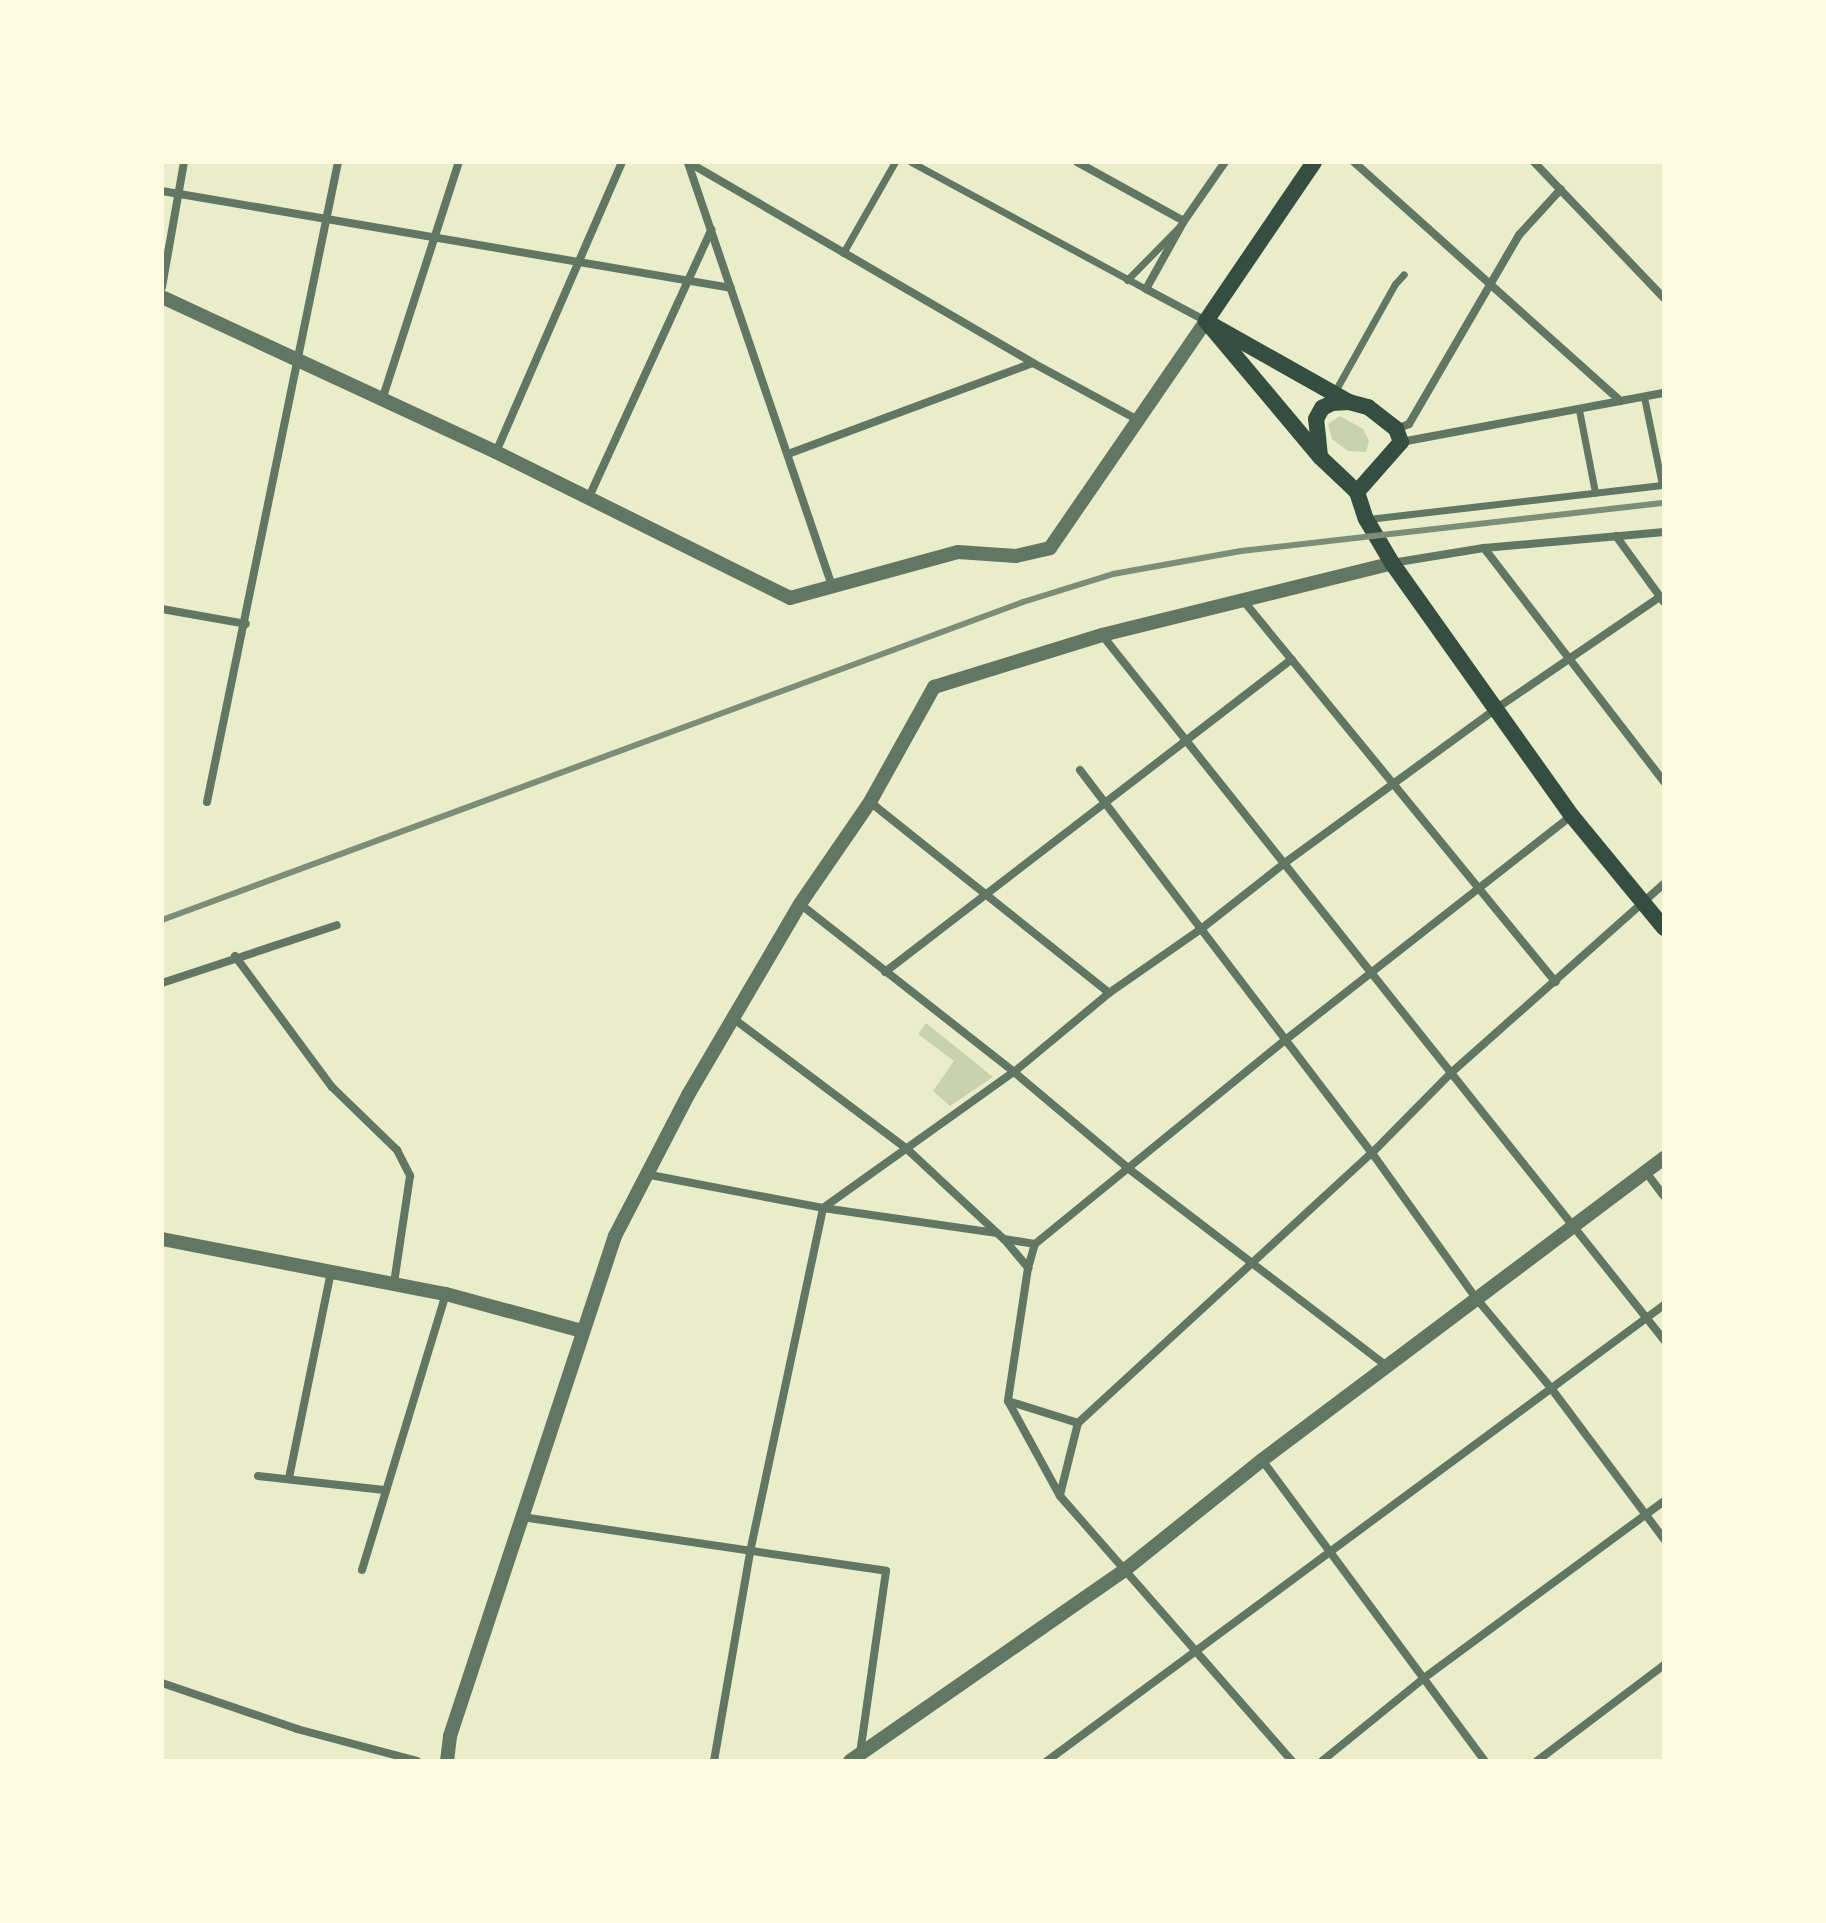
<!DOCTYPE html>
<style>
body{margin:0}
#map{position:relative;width:1826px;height:1923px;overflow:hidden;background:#e9edc9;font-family:"Work Sans",sans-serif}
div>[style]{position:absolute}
.green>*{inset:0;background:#cad2ad}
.pedestrian>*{height:7px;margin:-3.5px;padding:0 3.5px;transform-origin:3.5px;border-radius:3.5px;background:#617663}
.minor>*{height:8px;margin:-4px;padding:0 4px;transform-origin:4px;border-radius:4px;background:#617663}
.tertiary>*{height:14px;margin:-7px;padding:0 7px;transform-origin:7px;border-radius:7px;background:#617663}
.secondary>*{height:16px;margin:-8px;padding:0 8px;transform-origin:8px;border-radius:8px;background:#344e41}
.rail>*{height:6px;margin:-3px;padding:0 3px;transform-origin:3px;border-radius:3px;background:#7c8e77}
span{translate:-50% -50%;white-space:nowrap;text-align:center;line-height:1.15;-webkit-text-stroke:6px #fefae0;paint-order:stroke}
.frame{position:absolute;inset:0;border:164px solid #fefae0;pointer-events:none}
</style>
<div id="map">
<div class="green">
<i style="clip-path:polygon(1340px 416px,1363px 429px,1369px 441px,1366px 452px,1348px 451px,1332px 439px,1328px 424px)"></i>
<i style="clip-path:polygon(926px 1023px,962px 1052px,993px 1077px,950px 1106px,933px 1091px,954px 1061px,918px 1034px)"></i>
</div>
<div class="pedestrian">
<i style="left:911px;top:162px;width:267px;rotate:28.4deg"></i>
<i style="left:843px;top:253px;width:105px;rotate:-60.3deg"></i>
<i style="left:1127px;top:280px;width:74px;rotate:-45.5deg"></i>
<i style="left:1334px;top:393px;width:125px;rotate:-60.8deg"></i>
<i style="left:1395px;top:284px;width:13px;rotate:-48deg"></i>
<i style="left:1644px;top:397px;width:90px;rotate:78.4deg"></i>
<i style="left:1579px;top:410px;width:84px;rotate:79deg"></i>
<i style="left:1368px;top:519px;width:298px;rotate:-6.6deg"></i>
</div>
<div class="minor">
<i style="left:688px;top:162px;width:399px;rotate:30.2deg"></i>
<i style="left:1033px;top:363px;width:119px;rotate:28.5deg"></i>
<i style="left:1077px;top:162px;width:122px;rotate:28.9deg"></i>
<i style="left:1354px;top:162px;width:358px;rotate:41.9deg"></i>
<i style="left:1534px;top:162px;width:188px;rotate:46.3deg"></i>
<i style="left:688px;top:163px;width:447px;rotate:71.2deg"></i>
<i style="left:162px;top:191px;width:577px;rotate:9.67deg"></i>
<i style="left:162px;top:287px;width:127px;rotate:-80deg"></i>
<i style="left:1206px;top:321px;width:68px;rotate:-151.9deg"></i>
<i style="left:1146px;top:289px;width:78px;rotate:-60.8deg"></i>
<i style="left:1184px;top:221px;width:72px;rotate:-55.2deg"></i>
<i style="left:382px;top:400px;width:250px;rotate:-72.1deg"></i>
<i style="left:1396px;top:429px;width:14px;rotate:-21deg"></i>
<i style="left:1409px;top:424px;width:219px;rotate:-59.8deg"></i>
<i style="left:1519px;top:235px;width:62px;rotate:-47.6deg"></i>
<i style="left:1401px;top:442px;width:268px;rotate:-10.6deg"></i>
<i style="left:496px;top:452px;width:316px;rotate:-66.5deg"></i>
<i style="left:788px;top:454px;width:261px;rotate:-20.4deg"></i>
<i style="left:589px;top:497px;width:294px;rotate:-65.4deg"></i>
<i style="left:1616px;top:536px;width:82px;rotate:54deg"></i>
<i style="left:1484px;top:548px;width:295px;rotate:52.4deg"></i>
<i style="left:1392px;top:563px;width:93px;rotate:-9.3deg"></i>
<i style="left:1484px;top:548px;width:181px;rotate:-5.1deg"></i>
<i style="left:1242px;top:599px;width:495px;rotate:50.7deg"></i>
<i style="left:162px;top:609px;width:85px;rotate:10.1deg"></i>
<i style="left:1102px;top:635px;width:902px;rotate:51.44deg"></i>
<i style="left:1080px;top:770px;width:482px;rotate:52.7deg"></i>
<i style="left:1372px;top:1153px;width:178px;rotate:54.4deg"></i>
<i style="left:1476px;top:1298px;width:117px;rotate:50.2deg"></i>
<i style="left:1551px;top:1388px;width:189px;rotate:53.2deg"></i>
<i style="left:207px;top:802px;width:653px;rotate:-78.43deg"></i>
<i style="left:870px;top:802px;width:306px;rotate:38.6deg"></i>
<i style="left:800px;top:904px;width:272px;rotate:38.1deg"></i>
<i style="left:1014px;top:1072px;width:150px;rotate:40.1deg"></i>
<i style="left:1129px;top:1169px;width:325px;rotate:37.4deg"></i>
<i style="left:235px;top:956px;width:163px;rotate:53.5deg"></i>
<i style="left:332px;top:1087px;width:91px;rotate:44.1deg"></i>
<i style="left:397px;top:1150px;width:29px;rotate:63deg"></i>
<i style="left:410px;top:1176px;width:108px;rotate:98.5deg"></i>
<i style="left:885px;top:972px;width:513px;rotate:-37.56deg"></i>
<i style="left:162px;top:983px;width:184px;rotate:-18.3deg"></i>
<i style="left:734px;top:1019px;width:216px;rotate:36.9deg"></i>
<i style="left:907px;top:1149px;width:123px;rotate:43deg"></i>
<i style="left:1645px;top:1171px;width:31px;rotate:53deg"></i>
<i style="left:645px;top:1174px;width:181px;rotate:10.8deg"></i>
<i style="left:823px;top:1208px;width:176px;rotate:8.2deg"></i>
<i style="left:997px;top:1233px;width:9px;rotate:41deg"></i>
<i style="left:1004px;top:1239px;width:38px;rotate:50deg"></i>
<i style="left:1028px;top:1268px;width:134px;rotate:98.6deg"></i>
<i style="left:1008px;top:1401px;width:108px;rotate:61.3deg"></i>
<i style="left:1060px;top:1496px;width:352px;rotate:48.8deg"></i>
<i style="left:1004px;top:1239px;width:31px;rotate:9deg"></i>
<i style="left:1035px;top:1244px;width:321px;rotate:-39.2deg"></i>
<i style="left:1284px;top:1041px;width:365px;rotate:-38.1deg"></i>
<i style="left:1028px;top:1268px;width:25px;rotate:-74deg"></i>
<i style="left:1008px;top:1401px;width:73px;rotate:17.4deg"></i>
<i style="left:1078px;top:1423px;width:399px;rotate:-42.6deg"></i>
<i style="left:1372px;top:1153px;width:114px;rotate:-45.4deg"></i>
<i style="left:1452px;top:1072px;width:283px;rotate:-41.6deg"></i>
<i style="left:1262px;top:1460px;width:375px;rotate:53.5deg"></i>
<i style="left:258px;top:1476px;width:127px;rotate:6.3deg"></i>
<i style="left:289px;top:1478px;width:210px;rotate:-78.5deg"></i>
<i style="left:1060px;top:1495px;width:74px;rotate:-76deg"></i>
<i style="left:522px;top:1517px;width:368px;rotate:8.4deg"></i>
<i style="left:886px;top:1571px;width:184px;rotate:98.1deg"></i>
<i style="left:362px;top:1570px;width:288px;rotate:-73.1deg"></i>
<i style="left:162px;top:1683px;width:143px;rotate:18.8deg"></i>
<i style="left:297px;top:1729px;width:124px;rotate:14.9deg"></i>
<i style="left:714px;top:1761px;width:212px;rotate:-80.2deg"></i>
<i style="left:750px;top:1552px;width:352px;rotate:-78deg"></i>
<i style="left:823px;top:1208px;width:234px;rotate:-35.5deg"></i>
<i style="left:1014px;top:1072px;width:124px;rotate:-39.7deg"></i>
<i style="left:1109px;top:993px;width:112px;rotate:-34.8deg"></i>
<i style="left:1201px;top:929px;width:108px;rotate:-38.2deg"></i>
<i style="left:1286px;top:862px;width:261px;rotate:-36.1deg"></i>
<i style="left:1497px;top:708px;width:197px;rotate:-34.3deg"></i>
<i style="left:1047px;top:1761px;width:767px;rotate:-36.47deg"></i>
<i style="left:1322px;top:1761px;width:132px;rotate:-39.1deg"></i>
<i style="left:1424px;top:1678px;width:298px;rotate:-36.4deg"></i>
<i style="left:1537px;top:1761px;width:159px;rotate:-37.1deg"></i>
</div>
<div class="tertiary">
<i style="left:162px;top:297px;width:368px;rotate:24.9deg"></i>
<i style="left:496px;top:452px;width:328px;rotate:26.4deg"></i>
<i style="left:790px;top:598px;width:174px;rotate:-15.3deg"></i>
<i style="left:958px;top:552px;width:58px;rotate:3.9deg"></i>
<i style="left:1016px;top:556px;width:35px;rotate:-13deg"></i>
<i style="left:1050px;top:548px;width:275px;rotate:-55.5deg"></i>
<i style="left:162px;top:1239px;width:289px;rotate:11deg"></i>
<i style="left:446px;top:1294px;width:141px;rotate:15.2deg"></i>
<i style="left:447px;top:1761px;width:25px;rotate:-83deg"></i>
<i style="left:450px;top:1736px;width:527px;rotate:-71.74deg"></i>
<i style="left:615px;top:1236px;width:159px;rotate:-62.6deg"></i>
<i style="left:688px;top:1095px;width:221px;rotate:-59.6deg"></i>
<i style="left:800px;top:904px;width:124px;rotate:-55.5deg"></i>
<i style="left:870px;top:802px;width:132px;rotate:-60.9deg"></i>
<i style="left:934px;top:687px;width:176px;rotate:-17.2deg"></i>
<i style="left:1102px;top:635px;width:299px;rotate:-13.9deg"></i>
<i style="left:850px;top:1761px;width:336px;rotate:-34.8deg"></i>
<i style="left:1126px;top:1569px;width:174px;rotate:-38.7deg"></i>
<i style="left:1262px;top:1460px;width:503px;rotate:-36.92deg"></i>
</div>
<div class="secondary">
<i style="left:1206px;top:321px;width:177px;rotate:50deg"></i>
<i style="left:1320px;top:457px;width:51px;rotate:43.4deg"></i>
<i style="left:1357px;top:492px;width:28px;rotate:72deg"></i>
<i style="left:1366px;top:519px;width:51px;rotate:59.4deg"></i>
<i style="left:1392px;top:563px;width:310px;rotate:54.6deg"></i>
<i style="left:1572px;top:816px;width:145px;rotate:50.6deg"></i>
<i style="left:1206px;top:321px;width:192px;rotate:-55.8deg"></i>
<i style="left:1214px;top:326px;width:155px;rotate:29.4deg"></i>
<i style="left:1349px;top:402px;width:20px;rotate:15deg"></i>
<i style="left:1368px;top:407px;width:36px;rotate:38deg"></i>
<i style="left:1396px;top:429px;width:14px;rotate:69deg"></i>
<i style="left:1401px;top:442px;width:67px;rotate:131.3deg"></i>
<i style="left:1320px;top:456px;width:37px;rotate:-96deg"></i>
<i style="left:1316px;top:419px;width:13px;rotate:-61deg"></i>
<i style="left:1322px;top:408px;width:11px;rotate:-27deg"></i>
<i style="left:1332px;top:403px;width:17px;rotate:-3deg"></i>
</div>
<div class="rail">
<i style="left:162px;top:920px;width:918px;rotate:-20.27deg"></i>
<i style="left:1023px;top:602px;width:94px;rotate:-17.3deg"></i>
<i style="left:1113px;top:574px;width:130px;rotate:-10.2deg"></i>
<i style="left:1241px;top:551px;width:426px;rotate:-6.5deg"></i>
</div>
<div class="frame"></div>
</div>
